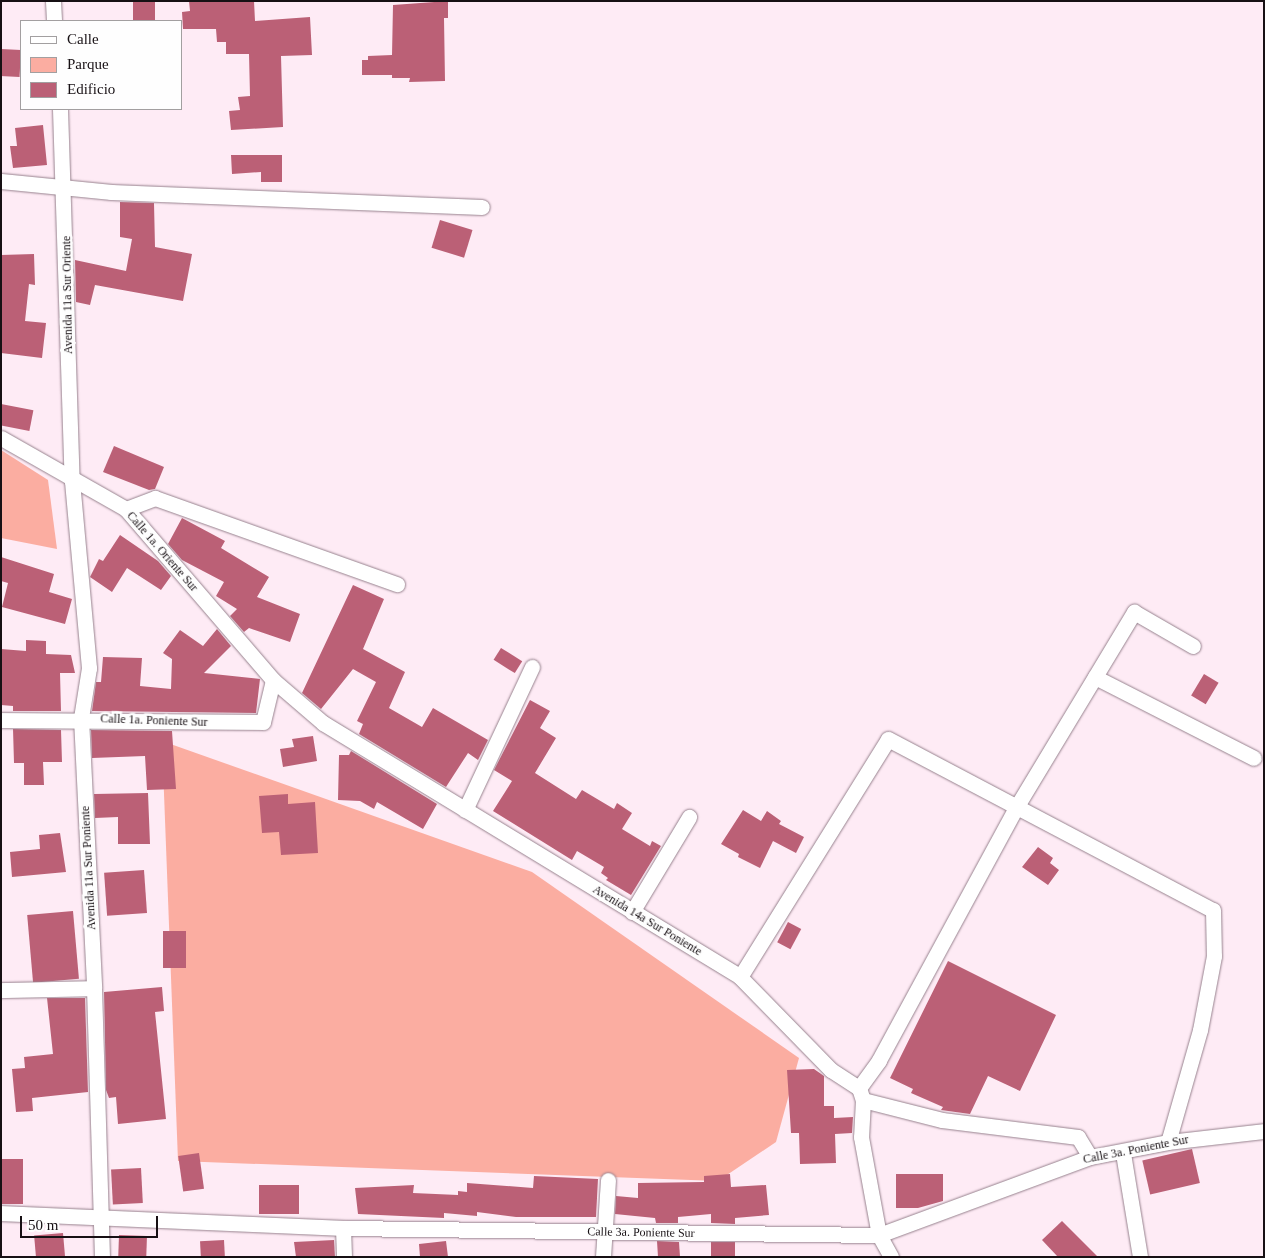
<!DOCTYPE html>
<style>
body{margin:0}
#map{position:relative;width:1265px;height:1258px;overflow:hidden;background:#feebf5;font-family:Georgia,serif}
div>[style]{position:absolute}
.green>*{inset:0;background:#fbada1}
.building>*{inset:0;background:#bb6076;transform-origin:0 0}
.roads{filter:drop-shadow(0 0 1px #97828e) drop-shadow(0 0 1px #97828e)}
.street>*{height:15px;margin:-7.5px;padding:0 7.5px;transform-origin:7.5px;border-radius:7.5px;background:#fff}
span{translate:-50% -50%;white-space:nowrap;text-align:center;line-height:1.15;-webkit-text-stroke:5px #fefefe;paint-order:stroke}
.street-label{font-size:12px;color:#171014}
.frame{position:absolute;inset:0;border:2px solid #171014;pointer-events:none}
.legend{position:absolute;left:20px;top:20px;width:162px;height:90px;box-sizing:border-box;background:#fefefe;border:1px solid #a29fa0;margin:0;padding:6px 9px;list-style:none;font-size:15px;color:#171014}
.legend li{display:flex;align-items:center;gap:10px;height:25px}
.legend b{width:25px;border:1px solid #a29fa0}
.scale{position:absolute;left:20px;top:1216px;width:138px;height:22px;box-sizing:border-box;border:2px solid #171014;border-top:0;padding-left:6px;font-size:15px;line-height:18px;white-space:nowrap;color:#171014;-webkit-text-stroke:4px #fefefe;paint-order:stroke}
</style>
<div id="map">
<div class="green">
<i style="clip-path:polygon(1px 450px,48px 480px,57px 549px,1px 538px)"></i>
<i style="clip-path:polygon(162px 741px,532px 872px,799px 1058px,776px 1142px,718px 1181px,178px 1161px)"></i>
</div>
<div class="building">
<i style="left:133px;top:1px;width:22px;height:20px"></i>
<i style="clip-path:polygon(189px 1px,254px 1px,255px 21px,310px 17px,312px 55px,281px 56px,283px 127px,231px 130px,229px 111px,240px 110px,238px 97px,250px 96px,249px 54px,226px 54px,226px 42px,217px 42px,216px 29px,183px 29px,182px 12px,190px 11px)"></i>
<i style="clip-path:polygon(448px 1px,448px 18px,444px 18px,445px 81px,409px 82px,410px 78px,392px 78px,392px 75px,362px 75px,362px 60px,368px 60px,368px 56px,392px 55px,393px 5px)"></i>
<i style="left:1px;top:49px;width:20px;height:27px;rotate:3deg"></i>
<i style="clip-path:polygon(43px 125px,47px 165px,13px 168px,10px 146px,17px 146px,15px 128px)"></i>
<i style="clip-path:polygon(231px 155px,282px 155px,282px 182px,261px 182px,261px 172px,232px 174px)"></i>
<i style="clip-path:polygon(120px 202px,154px 203px,155px 247px,192px 254px,183px 301px,95px 285px,90px 305px,76px 302px,75px 260px,126px 271px,132px 239px,120px 237px)"></i>
<i style="left:440px;top:220px;width:34px;height:29px;rotate:17deg"></i>
<i style="clip-path:polygon(34px 254px,35px 285px,29px 284px,25px 321px,46px 323px,42px 358px,1px 353px,1px 255px)"></i>
<i style="left:1px;top:404px;width:33px;height:21px;rotate:11deg"></i>
<i style="clip-path:polygon(114px 446px,164px 467px,155px 489px,149px 490px,103px 472px)"></i>
<i style="clip-path:polygon(182px 518px,225px 541px,221px 548px,269px 577px,257px 597px,300px 614px,290px 642px,249px 628px,244px 632px,230px 616px,237px 609px,216px 596px,224px 582px,182px 560px,168px 544px)"></i>
<i style="clip-path:polygon(120px 535px,158px 561px,171px 576px,161px 590px,127px 568px,112px 592px,90px 577px,99px 559px,103px 561px)"></i>
<i style="clip-path:polygon(1px 557px,54px 574px,49px 592px,72px 599px,65px 624px,2px 607px,8px 583px,1px 581px)"></i>
<i style="clip-path:polygon(353px 585px,384px 599px,363px 649px,405px 672px,389px 708px,422px 727px,433px 708px,488px 740px,478px 760px,468px 753px,446px 787px,359px 734px,363px 724px,357px 721px,376px 682px,353px 669px,321px 709px,302px 693px)"></i>
<i style="clip-path:polygon(217px 629px,231px 646px,204px 673px,260px 679px,256px 713px,92px 711px,96px 682px,101px 682px,103px 657px,142px 658px,140px 686px,171px 689px,172px 659px,163px 653px,180px 630px,203px 646px)"></i>
<i style="clip-path:polygon(26px 640px,46px 641px,46px 654px,71px 655px,75px 673px,60px 673px,61px 711px,13px 711px,13px 706px,1px 705px,1px 649px,26px 651px)"></i>
<i style="left:501px;top:648px;width:25px;height:14px;rotate:32deg"></i>
<i style="left:1204px;top:674px;width:17px;height:25px;rotate:31deg"></i>
<i style="clip-path:polygon(530px 700px,550px 711px,540px 728px,556px 738px,535px 773px,576px 799px,582px 790px,614px 809px,617px 803px,632px 813px,622px 829px,650px 846px,652px 841px,661px 846px,631px 895px,606px 880px,608px 878px,601px 873px,604px 867px,577px 851px,572px 860px,493px 811px,512px 781px,494px 770px)"></i>
<i style="clip-path:polygon(13px 729px,61px 730px,62px 762px,43px 762px,44px 785px,24px 785px,24px 763px,14px 763px)"></i>
<i style="clip-path:polygon(91px 730px,172px 731px,176px 789px,147px 790px,145px 756px,92px 758px)"></i>
<i style="clip-path:polygon(313px 736px,317px 761px,283px 767px,280px 749px,294px 747px,292px 739px)"></i>
<i style="clip-path:polygon(351px 751px,437px 804px,423px 829px,377px 802px,374px 809px,360px 801px,338px 800px,339px 755px,349px 755px)"></i>
<i style="clip-path:polygon(148px 793px,150px 844px,118px 844px,118px 817px,95px 818px,94px 794px)"></i>
<i style="clip-path:polygon(288px 794px,288px 804px,315px 802px,318px 853px,281px 855px,279px 832px,262px 833px,259px 796px)"></i>
<i style="clip-path:polygon(743px 810px,761px 821px,767px 811px,781px 821px,779px 824px,804px 837px,796px 853px,773px 841px,760px 868px,738px 857px,739px 854px,721px 844px)"></i>
<i style="clip-path:polygon(60px 833px,66px 872px,12px 877px,10px 852px,40px 849px,39px 835px)"></i>
<i style="clip-path:polygon(1038px 847px,1053px 858px,1050px 863px,1059px 870px,1048px 885px,1022px 867px)"></i>
<i style="left:144px;top:870px;width:43px;height:40px;rotate:86deg"></i>
<i style="left:73px;top:911px;width:68px;height:46px;rotate:85deg"></i>
<i style="left:788px;top:922px;width:15px;height:23px;rotate:28deg"></i>
<i style="left:163px;top:931px;width:23px;height:37px"></i>
<i style="clip-path:polygon(948px 961px,1056px 1015px,1020px 1091px,988px 1076px,970px 1114px,941px 1110px,943px 1107px,911px 1093px,913px 1089px,890px 1078px)"></i>
<i style="clip-path:polygon(162px 987px,164px 1011px,155px 1012px,166px 1119px,118px 1124px,116px 1097px,109px 1098px,106px 1090px,104px 992px)"></i>
<i style="clip-path:polygon(47px 998px,85px 998px,88px 1092px,32px 1098px,33px 1111px,16px 1112px,12px 1069px,25px 1068px,24px 1057px,53px 1054px)"></i>
<i style="clip-path:polygon(814px 1069px,824px 1076px,824px 1106px,834px 1106px,834px 1118px,853px 1117px,852px 1133px,835px 1134px,836px 1163px,800px 1164px,799px 1133px,791px 1133px,787px 1070px)"></i>
<i style="left:1192px;top:1149px;width:35px;height:51px;rotate:77deg"></i>
<i style="left:199px;top:1153px;width:36px;height:21px;rotate:82deg"></i>
<i style="left:1px;top:1159px;width:22px;height:45px"></i>
<i style="left:141px;top:1168px;width:35px;height:30px;rotate:87deg"></i>
<i style="clip-path:polygon(730px 1174px,731px 1187px,766px 1185px,769px 1215px,735px 1218px,735px 1224px,711px 1223px,711px 1214px,678px 1217px,678px 1223px,656px 1223px,655px 1218px,615px 1214px,616px 1196px,638px 1198px,638px 1183px,704px 1182px,704px 1176px)"></i>
<i style="clip-path:polygon(896px 1174px,943px 1174px,943px 1201px,918px 1208px,896px 1208px)"></i>
<i style="clip-path:polygon(534px 1176px,598px 1179px,596px 1217px,516px 1217px,477px 1212px,477px 1216px,444px 1213px,444px 1218px,358px 1214px,355px 1188px,414px 1185px,413px 1193px,458px 1195px,458px 1191px,467px 1192px,467px 1183px,533px 1188px)"></i>
<i style="left:259px;top:1185px;width:40px;height:29px"></i>
<i style="clip-path:polygon(1062px 1221px,1098px 1257px,1058px 1257px,1042px 1240px)"></i>
<i style="left:63px;top:1233px;width:24px;height:29px;rotate:85deg"></i>
<i style="left:119px;top:1235px;width:28px;height:22px;rotate:2deg"></i>
<i style="left:224px;top:1240px;width:17px;height:24px;rotate:87deg"></i>
<i style="clip-path:polygon(334px 1240px,335px 1257px,296px 1257px,294px 1242px)"></i>
<i style="clip-path:polygon(446px 1241px,448px 1257px,420px 1257px,419px 1244px)"></i>
<i style="clip-path:polygon(657px 1241px,679px 1242px,680px 1257px,658px 1257px)"></i>
<i style="left:711px;top:1242px;width:24px;height:15px"></i>
</div>
<div class="roads">
<div class="street">
<i style="left:53px;top:1px;width:20px;rotate:87deg"></i>
<i style="left:60px;top:109px;width:372px;rotate:88.2deg"></i>
<i style="left:72px;top:481px;width:188px;rotate:84.8deg"></i>
<i style="left:89px;top:668px;width:51px;rotate:99.1deg"></i>
<i style="left:81px;top:718px;width:270px;rotate:87.2deg"></i>
<i style="left:94px;top:988px;width:269px;rotate:88.3deg"></i>
<i style="left:1px;top:181px;width:111px;rotate:5.7deg"></i>
<i style="left:111px;top:192px;width:371px;rotate:2.3deg"></i>
<i style="left:1px;top:438px;width:144px;rotate:29.6deg"></i>
<i style="left:126px;top:509px;width:225px;rotate:49.3deg"></i>
<i style="left:273px;top:680px;width:66px;rotate:40.7deg"></i>
<i style="left:323px;top:723px;width:488px;rotate:31.3deg"></i>
<i style="left:740px;top:977px;width:130px;rotate:45.6deg"></i>
<i style="left:831px;top:1070px;width:33px;rotate:33deg"></i>
<i style="left:859px;top:1088px;width:13px;rotate:72deg"></i>
<i style="left:863px;top:1100px;width:37px;rotate:93deg"></i>
<i style="left:861px;top:1137px;width:100px;rotate:79.6deg"></i>
<i style="left:879px;top:1235px;width:25px;rotate:61deg"></i>
<i style="left:126px;top:509px;width:31px;rotate:-21deg"></i>
<i style="left:155px;top:498px;width:257px;rotate:19.6deg"></i>
<i style="left:1095px;top:677px;width:178px;rotate:27deg"></i>
<i style="left:1px;top:720px;width:262px;rotate:0.4deg"></i>
<i style="left:263px;top:722px;width:43px;rotate:-76.6deg"></i>
<i style="left:465px;top:810px;width:158px;rotate:-64.9deg"></i>
<i style="left:632px;top:912px;width:111px;rotate:-59deg"></i>
<i style="left:740px;top:977px;width:280px;rotate:-58.1deg"></i>
<i style="left:888px;top:739px;width:367px;rotate:27.8deg"></i>
<i style="left:1213px;top:910px;width:46px;rotate:88.8deg"></i>
<i style="left:1214px;top:956px;width:75px;rotate:100.7deg"></i>
<i style="left:1200px;top:1030px;width:116px;rotate:105.9deg"></i>
<i style="left:1px;top:990px;width:93px;rotate:-1.2deg"></i>
<i style="left:859px;top:1088px;width:34px;rotate:-54deg"></i>
<i style="left:879px;top:1060px;width:289px;rotate:-61.5deg"></i>
<i style="left:1017px;top:806px;width:227px;rotate:-58.9deg"></i>
<i style="left:1134px;top:612px;width:68px;rotate:30deg"></i>
<i style="left:863px;top:1100px;width:81px;rotate:14.2deg"></i>
<i style="left:942px;top:1120px;width:137px;rotate:7.1deg"></i>
<i style="left:1078px;top:1137px;width:23px;rotate:59deg"></i>
<i style="left:1123px;top:1153px;width:105px;rotate:80.7deg"></i>
<i style="left:1px;top:1213px;width:342px;rotate:2.5deg"></i>
<i style="left:343px;top:1228px;width:536px;rotate:0.75deg"></i>
<i style="left:879px;top:1235px;width:225px;rotate:-20.3deg"></i>
<i style="left:1090px;top:1157px;width:79px;rotate:-10.9deg"></i>
<i style="left:1168px;top:1142px;width:97px;rotate:-6.5deg"></i>
<i style="left:343px;top:1228px;width:29px;rotate:88deg"></i>
<i style="left:603px;top:1257px;width:77px;rotate:-86.3deg"></i>
</div>
</div>
<div class="street-label">
<span style="left:68px;top:295px;rotate:-91deg">Avenida 11a Sur Oriente</span>
<span style="left:162px;top:552px;rotate:49deg">Calle 1a. Oriente Sur</span>
<span style="left:154px;top:721px;rotate:2deg">Calle 1a. Poniente Sur</span>
<span style="left:89px;top:868px;rotate:-93deg">Avenida 11a Sur Poniente</span>
<span style="left:647px;top:921px;rotate:31deg">Avenida 14a Sur Poniente</span>
<span style="left:1136px;top:1150px;rotate:-11deg">Calle 3a. Poniente Sur</span>
<span style="left:641px;top:1233px;rotate:1deg">Calle 3a. Poniente Sur</span>
</div>
<div class="frame"></div>
<ul class="legend">
<li><b style="height:6px;background:#fff"></b>Calle</li>
<li><b style="height:14px;background:#fbada1"></b>Parque</li>
<li><b style="height:14px;background:#bb6076"></b>Edificio</li>
</ul>
<div class="scale">50 m</div>
</div>
